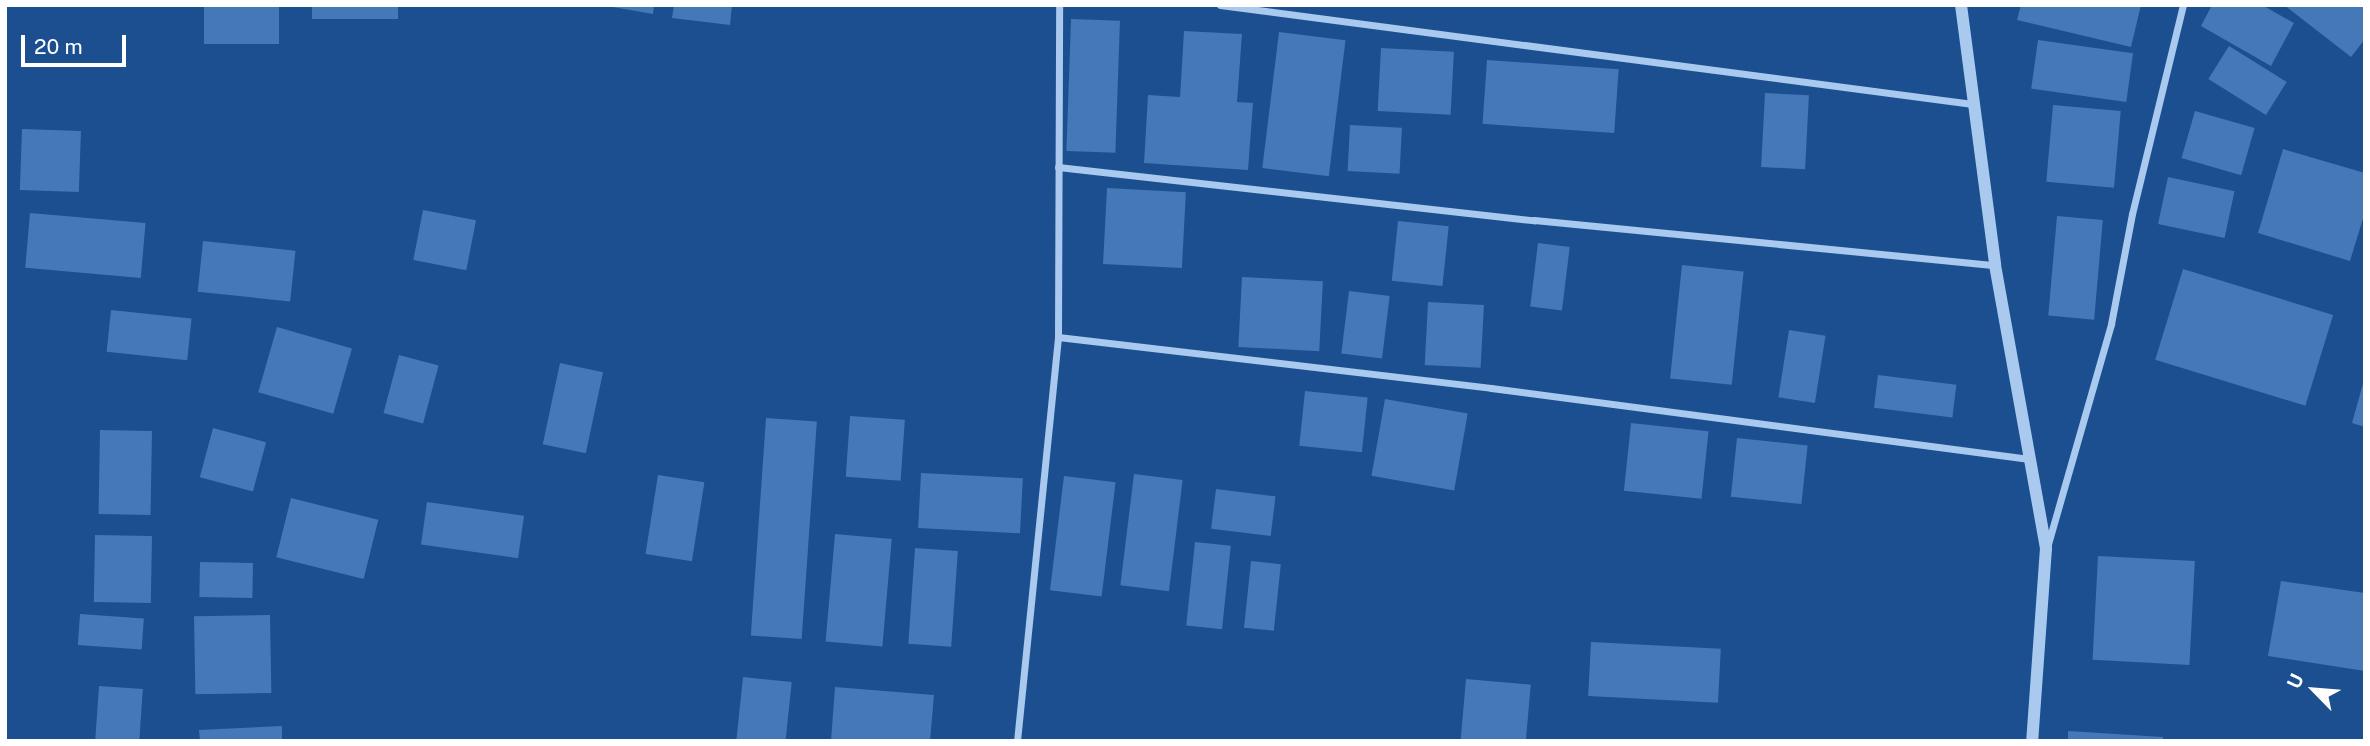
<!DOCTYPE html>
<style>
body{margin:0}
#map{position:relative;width:2370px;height:746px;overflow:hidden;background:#1b4f8f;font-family:"Public Sans",sans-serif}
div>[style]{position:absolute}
.building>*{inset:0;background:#4478b7;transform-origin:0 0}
.minor>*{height:7px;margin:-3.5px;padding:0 3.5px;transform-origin:3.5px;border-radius:3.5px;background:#a9c9ee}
.tertiary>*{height:12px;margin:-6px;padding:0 6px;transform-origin:6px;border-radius:6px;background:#a9c9ee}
span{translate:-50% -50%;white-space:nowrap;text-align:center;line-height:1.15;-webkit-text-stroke:5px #1b4f8f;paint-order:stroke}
.frame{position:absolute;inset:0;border:7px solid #fff;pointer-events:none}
.north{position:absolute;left:2279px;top:655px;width:70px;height:70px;-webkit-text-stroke:5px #1b4f8f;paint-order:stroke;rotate:295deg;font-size:19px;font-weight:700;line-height:28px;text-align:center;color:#fff}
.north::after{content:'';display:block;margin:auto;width:24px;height:32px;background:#fff;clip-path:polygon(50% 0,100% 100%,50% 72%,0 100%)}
.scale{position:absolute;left:21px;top:35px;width:105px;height:32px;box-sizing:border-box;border:4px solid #fff;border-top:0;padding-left:9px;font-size:21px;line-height:24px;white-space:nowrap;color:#fff;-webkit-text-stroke:5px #1b4f8f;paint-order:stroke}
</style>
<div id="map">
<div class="building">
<i style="left:204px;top:5px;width:75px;height:39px"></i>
<i style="left:312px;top:5px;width:86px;height:14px"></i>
<i style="clip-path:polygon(601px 5px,654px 5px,653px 14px)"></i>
<i style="clip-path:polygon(674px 5px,732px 5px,730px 25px,672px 18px)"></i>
<i style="clip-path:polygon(2021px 5px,2141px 5px,2131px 47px,2017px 20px)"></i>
<i style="clip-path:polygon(2212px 5px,2262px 5px,2294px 23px,2271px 66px,2201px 26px)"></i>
<i style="clip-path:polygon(2284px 5px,2365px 5px,2365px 39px,2351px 57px)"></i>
<i style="left:1071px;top:19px;width:49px;height:132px;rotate:2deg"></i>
<i style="clip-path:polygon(1184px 31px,1242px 34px,1237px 102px,1253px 103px,1248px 170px,1144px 163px,1148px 95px,1180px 97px)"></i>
<i style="left:1279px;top:32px;width:67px;height:137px;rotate:7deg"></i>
<i style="left:2038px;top:40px;width:96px;height:49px;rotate:8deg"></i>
<i style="left:2229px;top:46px;width:68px;height:39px;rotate:32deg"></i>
<i style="left:1381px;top:48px;width:73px;height:63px;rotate:3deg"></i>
<i style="left:1487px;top:60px;width:132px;height:64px;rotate:4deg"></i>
<i style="left:1765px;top:93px;width:44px;height:74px;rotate:3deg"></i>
<i style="left:2053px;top:105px;width:68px;height:77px;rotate:5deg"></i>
<i style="left:2195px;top:111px;width:62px;height:49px;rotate:16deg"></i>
<i style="left:1350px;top:125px;width:52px;height:46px;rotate:3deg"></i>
<i style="left:22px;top:129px;width:59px;height:61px;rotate:2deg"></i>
<i style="clip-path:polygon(2283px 149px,2365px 173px,2365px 212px,2350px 261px,2258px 233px)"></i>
<i style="left:2168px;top:177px;width:68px;height:48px;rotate:12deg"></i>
<i style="left:1107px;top:188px;width:79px;height:76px;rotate:3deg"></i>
<i style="left:423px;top:210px;width:54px;height:51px;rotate:11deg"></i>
<i style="left:30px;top:213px;width:116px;height:55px;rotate:5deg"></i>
<i style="left:2057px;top:216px;width:46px;height:100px;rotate:5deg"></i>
<i style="left:1398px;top:221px;width:51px;height:60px;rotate:6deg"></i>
<i style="left:203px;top:241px;width:93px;height:51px;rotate:6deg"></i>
<i style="left:1538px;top:243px;width:32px;height:64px;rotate:7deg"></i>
<i style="left:1682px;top:265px;width:62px;height:114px;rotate:6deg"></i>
<i style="left:2183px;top:269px;width:157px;height:95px;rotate:17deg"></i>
<i style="left:1242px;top:277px;width:81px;height:70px;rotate:3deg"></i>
<i style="left:1349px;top:291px;width:41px;height:63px;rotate:7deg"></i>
<i style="left:1428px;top:302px;width:56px;height:63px;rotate:3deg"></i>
<i style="left:111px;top:310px;width:81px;height:42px;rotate:6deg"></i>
<i style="left:277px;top:327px;width:78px;height:68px;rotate:16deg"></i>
<i style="left:1789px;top:330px;width:37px;height:68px;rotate:9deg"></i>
<i style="left:399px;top:355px;width:41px;height:60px;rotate:15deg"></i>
<i style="left:560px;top:363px;width:44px;height:83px;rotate:12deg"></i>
<i style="left:1878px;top:375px;width:79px;height:33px;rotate:7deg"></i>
<i style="clip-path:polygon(2364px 380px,2365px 380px,2365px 427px,2352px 423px)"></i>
<i style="left:1305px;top:391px;width:63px;height:55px;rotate:6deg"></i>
<i style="left:1385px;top:399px;width:84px;height:78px;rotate:10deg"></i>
<i style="left:850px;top:416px;width:55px;height:61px;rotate:4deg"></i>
<i style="left:766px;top:418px;width:51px;height:218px;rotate:4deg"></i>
<i style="left:1631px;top:423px;width:78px;height:68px;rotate:6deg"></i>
<i style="left:213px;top:428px;width:55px;height:51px;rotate:15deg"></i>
<i style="left:100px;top:430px;width:52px;height:84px;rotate:1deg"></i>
<i style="left:1737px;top:438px;width:71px;height:59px;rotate:6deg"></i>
<i style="left:921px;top:473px;width:102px;height:55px;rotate:3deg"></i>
<i style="left:1134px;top:474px;width:49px;height:112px;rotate:7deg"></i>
<i style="left:658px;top:475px;width:47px;height:80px;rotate:9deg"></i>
<i style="left:1064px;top:476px;width:52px;height:115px;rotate:7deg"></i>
<i style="left:1216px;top:489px;width:60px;height:40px;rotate:7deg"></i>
<i style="left:291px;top:498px;width:90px;height:61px;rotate:14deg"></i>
<i style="left:427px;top:502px;width:98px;height:43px;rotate:8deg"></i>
<i style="left:835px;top:534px;width:57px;height:108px;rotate:5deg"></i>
<i style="left:95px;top:535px;width:57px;height:67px;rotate:1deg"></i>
<i style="left:1195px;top:542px;width:36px;height:84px;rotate:6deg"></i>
<i style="left:915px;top:548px;width:43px;height:96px;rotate:4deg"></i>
<i style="left:2098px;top:556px;width:97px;height:104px;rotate:3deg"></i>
<i style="left:1251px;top:561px;width:30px;height:67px;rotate:6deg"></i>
<i style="left:200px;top:562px;width:53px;height:35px;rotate:1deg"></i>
<i style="clip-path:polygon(2281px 581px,2365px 593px,2365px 671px,2268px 656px)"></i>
<i style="left:80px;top:614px;width:64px;height:31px;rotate:4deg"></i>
<i style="left:270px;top:615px;width:78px;height:76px;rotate:89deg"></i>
<i style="left:1591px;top:642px;width:130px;height:54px;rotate:3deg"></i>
<i style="left:743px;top:677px;width:49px;height:64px;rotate:6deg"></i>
<i style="left:1466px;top:679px;width:65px;height:62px;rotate:5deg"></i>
<i style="left:99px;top:686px;width:44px;height:55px;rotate:4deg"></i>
<i style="clip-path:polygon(835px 687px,934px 695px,930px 741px,831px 741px)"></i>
<i style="clip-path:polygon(282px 726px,282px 741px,200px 741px,199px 730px)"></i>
<i style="clip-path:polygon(2068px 731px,2163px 737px,2163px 741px,2068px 741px)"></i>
</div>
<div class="minor">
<i style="left:1220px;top:5px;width:759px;rotate:7.49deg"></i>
<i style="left:1058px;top:167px;width:479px;rotate:6.4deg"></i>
<i style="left:1534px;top:220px;width:463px;rotate:5.6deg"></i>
<i style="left:1058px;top:337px;width:436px;rotate:6.7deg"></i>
<i style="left:1491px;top:388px;width:543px;rotate:7.52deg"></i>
<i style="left:2048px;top:544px;width:229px;rotate:-74deg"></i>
<i style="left:2111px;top:324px;width:112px;rotate:-79.2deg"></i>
<i style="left:2132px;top:214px;width:215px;rotate:-76.3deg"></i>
<i style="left:1017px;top:741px;width:406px;rotate:-84.2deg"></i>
<i style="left:1058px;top:337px;width:332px;rotate:-89.8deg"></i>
</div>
<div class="tertiary">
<i style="left:1961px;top:5px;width:262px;rotate:82.5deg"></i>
<i style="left:1995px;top:265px;width:288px;rotate:79.8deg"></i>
<i style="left:2046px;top:548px;width:194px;rotate:94.1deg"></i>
</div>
<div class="frame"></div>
<div class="north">U</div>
<div class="scale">20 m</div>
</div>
